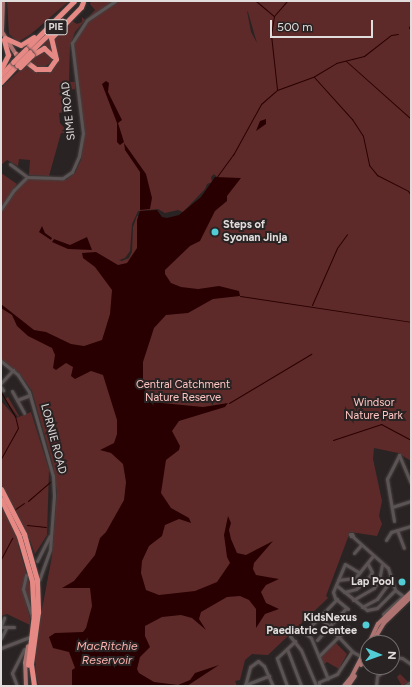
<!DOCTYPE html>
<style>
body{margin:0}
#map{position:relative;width:412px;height:687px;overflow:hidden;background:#2a2323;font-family:Figtree,sans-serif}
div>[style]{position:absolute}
.green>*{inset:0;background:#5e2a29}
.water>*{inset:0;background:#290001}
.stream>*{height:1px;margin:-0.5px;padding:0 0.5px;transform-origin:0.5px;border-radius:0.5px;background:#290001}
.roads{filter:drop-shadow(0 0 1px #443f3e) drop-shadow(0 0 1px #443f3e)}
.minor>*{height:3px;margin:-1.5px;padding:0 1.5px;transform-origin:1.5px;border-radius:1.5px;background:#5c5454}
.major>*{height:4px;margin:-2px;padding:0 2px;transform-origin:2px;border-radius:2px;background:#af7471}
.highway>*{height:5px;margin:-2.5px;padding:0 2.5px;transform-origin:2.5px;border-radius:2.5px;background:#e68985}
.bridges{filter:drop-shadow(0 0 1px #443f3e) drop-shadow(0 0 1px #443f3e)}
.highway-bridge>*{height:5px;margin:-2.5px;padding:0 2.5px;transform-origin:2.5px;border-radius:2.5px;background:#e68985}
.dots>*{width:11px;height:11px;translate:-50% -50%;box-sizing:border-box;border:2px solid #2a2323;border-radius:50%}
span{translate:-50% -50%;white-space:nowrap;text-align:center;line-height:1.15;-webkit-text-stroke:4px #2a2323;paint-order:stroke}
.shield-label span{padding:1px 3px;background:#2a2323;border:1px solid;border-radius:3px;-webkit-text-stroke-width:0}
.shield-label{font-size:10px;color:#e1dddc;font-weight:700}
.street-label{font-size:11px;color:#e1dddc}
.poi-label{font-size:11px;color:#e1dddc;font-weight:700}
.left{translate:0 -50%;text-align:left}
.right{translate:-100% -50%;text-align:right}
.park-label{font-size:11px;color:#fec5c2}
.water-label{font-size:12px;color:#f9afab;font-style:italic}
.frame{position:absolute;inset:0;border:2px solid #e1dddc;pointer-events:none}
.north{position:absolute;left:360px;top:635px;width:40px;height:40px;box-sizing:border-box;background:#2a2323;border:1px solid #736d6d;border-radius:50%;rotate:92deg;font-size:11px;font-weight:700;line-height:16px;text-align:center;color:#e1dddc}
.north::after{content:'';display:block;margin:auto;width:14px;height:18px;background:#52ccd5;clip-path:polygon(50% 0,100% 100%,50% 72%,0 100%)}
.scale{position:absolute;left:270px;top:20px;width:103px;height:18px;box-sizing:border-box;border:2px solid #e1dddc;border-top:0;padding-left:5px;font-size:12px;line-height:14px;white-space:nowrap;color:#e1dddc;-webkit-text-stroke:3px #2a2323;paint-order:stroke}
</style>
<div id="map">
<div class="green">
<i style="clip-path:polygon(7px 1px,69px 1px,31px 34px,18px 42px,9px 34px)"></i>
<i style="clip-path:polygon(evenodd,91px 1px,411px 1px,411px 461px,398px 453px,374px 448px,373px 459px,382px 501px,379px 516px,382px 524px,377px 536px,350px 532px,326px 596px,328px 598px,268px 655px,252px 654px,245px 660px,240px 680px,235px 681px,237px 686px,39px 686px,36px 676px,35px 647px,52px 556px,57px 492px,53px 465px,32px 391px,20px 374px,1px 359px,1px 209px,25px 179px,35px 177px,66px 180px,75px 173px,81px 160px,85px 130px,72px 46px,87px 21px,104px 8px,87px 19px,95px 10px,90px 4px,91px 1px,247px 11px,248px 12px,257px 43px,251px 32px,247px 11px,91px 1px,214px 174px,217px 177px,196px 206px,173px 219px,137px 216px,133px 227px,132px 252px,129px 258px,122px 261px,119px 260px,125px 258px,130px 251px,132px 224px,138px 211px,158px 209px,165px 213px,178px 210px,183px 212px,205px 189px,207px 184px,212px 182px,211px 177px,214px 174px)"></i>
<i style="clip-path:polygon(82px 17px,85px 20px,75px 32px,70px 46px,69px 82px,75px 82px,75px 89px,61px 91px,64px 107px,71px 106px,71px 111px,59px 113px,60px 123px,69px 133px,61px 133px,49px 176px,29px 175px,30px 160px,19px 159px,18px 166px,7px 160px,1px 165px,1px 88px,25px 65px,43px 71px,55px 61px,49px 49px,36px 51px,69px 19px,77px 24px,82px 22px)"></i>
<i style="clip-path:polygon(43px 49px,53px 61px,44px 67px,34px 66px,28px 61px)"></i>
<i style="clip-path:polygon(1px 173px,17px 184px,1px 207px)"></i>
<i style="clip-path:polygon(8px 397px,19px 416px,18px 417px,5px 399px)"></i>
<i style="clip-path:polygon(1px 401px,16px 418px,31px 412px,49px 470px,47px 535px,35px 554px,30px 540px,18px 545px,30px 585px,32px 611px,24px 589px,25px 575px,22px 589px,30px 618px,30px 625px,7px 614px,1px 616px)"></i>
<i style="clip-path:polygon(335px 642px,347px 654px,339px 669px,327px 662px,323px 665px,319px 656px)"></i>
<i style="clip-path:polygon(400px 674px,408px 682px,402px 686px,397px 677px)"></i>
</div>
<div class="water">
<i style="clip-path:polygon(106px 81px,109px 83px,108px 92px,122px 120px,118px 123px,124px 142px,120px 145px,117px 142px,117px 123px,102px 84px)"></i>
<i style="clip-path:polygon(266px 119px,266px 124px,256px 131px,260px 121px)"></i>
<i style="clip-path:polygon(124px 143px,146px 174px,152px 198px,150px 209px,140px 210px,140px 172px,125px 150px)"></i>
<i style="clip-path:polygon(215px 177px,241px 178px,227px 196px,227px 201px,215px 211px,200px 241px,190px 246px,165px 270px,165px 274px,171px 283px,181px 287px,198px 289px,219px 286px,239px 291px,240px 296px,213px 299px,188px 313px,166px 315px,154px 328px,143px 362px,143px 380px,147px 394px,162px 403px,203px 407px,228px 403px,225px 407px,179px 421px,172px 431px,180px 446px,179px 450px,166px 460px,161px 493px,171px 508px,189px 518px,191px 523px,179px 519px,165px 525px,162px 536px,149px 546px,142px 561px,141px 573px,146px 590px,159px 595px,195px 591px,217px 582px,230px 563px,227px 557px,224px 535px,228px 516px,231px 523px,229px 530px,231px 539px,237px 553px,246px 555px,273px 541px,254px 563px,253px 569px,256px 575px,279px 579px,266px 585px,261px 592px,266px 603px,279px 609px,265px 614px,256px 628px,256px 609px,249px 600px,240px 596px,227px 597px,201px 612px,199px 619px,206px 630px,192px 618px,181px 615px,162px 617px,145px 626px,145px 636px,150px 647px,140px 657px,137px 669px,139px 673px,154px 682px,178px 685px,190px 680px,195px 673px,219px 665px,187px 686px,72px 686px,72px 670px,75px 668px,69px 652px,53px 648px,49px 637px,55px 633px,83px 632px,86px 628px,92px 606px,90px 588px,62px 588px,74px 581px,95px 555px,100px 538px,106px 532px,124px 500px,126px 482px,123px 464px,111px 453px,100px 450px,114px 443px,117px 434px,117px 420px,103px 375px,91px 371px,75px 379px,71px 376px,73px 367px,66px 363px,56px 370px,53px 368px,55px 355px,52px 348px,28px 336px,17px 326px,12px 315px,1px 308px,1px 304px,34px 330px,46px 332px,71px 344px,84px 346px,102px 340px,110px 314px,112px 290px,95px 267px,83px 258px,82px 253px,96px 252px,118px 265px,127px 263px,137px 248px,137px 220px,140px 211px,157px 210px,162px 217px,167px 218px,179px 215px,201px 197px)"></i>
<i style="clip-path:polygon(42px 226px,45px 233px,52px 238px,51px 240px,39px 232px)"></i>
<i style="clip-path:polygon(87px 237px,92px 250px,68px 249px,52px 242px,54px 239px,70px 245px)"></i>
</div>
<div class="stream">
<i style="left:256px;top:1px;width:23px;rotate:40deg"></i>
<i style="left:409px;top:28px;width:6px;rotate:-72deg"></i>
<i style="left:346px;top:61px;width:87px;rotate:41.7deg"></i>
<i style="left:314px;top:77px;width:57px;rotate:47.9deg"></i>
<i style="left:352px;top:119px;width:20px;rotate:57deg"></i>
<i style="left:363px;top:136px;width:30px;rotate:78deg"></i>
<i style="left:369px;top:165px;width:13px;rotate:51deg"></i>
<i style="left:377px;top:175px;width:35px;rotate:27deg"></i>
<i style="left:408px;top:191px;width:5px;rotate:53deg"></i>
<i style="left:277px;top:89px;width:54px;rotate:-96.3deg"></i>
<i style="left:271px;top:35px;width:19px;rotate:-81deg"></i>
<i style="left:274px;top:16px;width:20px;rotate:-49deg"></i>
<i style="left:216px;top:178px;width:29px;rotate:-54deg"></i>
<i style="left:233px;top:155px;width:58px;rotate:-61.2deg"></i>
<i style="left:261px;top:104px;width:21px;rotate:-41deg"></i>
<i style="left:277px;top:90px;width:38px;rotate:-20deg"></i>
<i style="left:313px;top:77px;width:27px;rotate:-31deg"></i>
<i style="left:336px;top:63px;width:29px;rotate:-14deg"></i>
<i style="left:364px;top:56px;width:34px;rotate:-38deg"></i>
<i style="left:391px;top:35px;width:7px;rotate:-8deg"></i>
<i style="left:240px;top:296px;width:173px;rotate:8.6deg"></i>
<i style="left:312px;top:305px;width:62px;rotate:-66.3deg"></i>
<i style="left:337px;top:248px;width:17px;rotate:-54deg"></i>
<i style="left:1px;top:392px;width:28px;rotate:60deg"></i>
<i style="left:15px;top:416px;width:12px;rotate:76deg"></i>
<i style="left:18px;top:428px;width:35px;rotate:119deg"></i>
<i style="left:229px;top:403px;width:96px;rotate:-30.9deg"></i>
<i style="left:333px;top:440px;width:51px;rotate:-18.4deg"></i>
<i style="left:381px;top:424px;width:34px;rotate:28deg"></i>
<i style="left:28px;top:501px;width:30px;rotate:-41deg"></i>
<i style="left:14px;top:510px;width:12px;rotate:-35deg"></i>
<i style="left:27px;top:525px;width:19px;rotate:6deg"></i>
<i style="left:1px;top:559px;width:24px;rotate:-62deg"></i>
<i style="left:341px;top:665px;width:16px;rotate:-60deg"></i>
<i style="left:349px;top:651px;width:2px;rotate:-117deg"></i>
</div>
<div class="roads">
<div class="minor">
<i style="left:10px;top:164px;width:21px;rotate:37deg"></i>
<i style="left:1px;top:209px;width:23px;rotate:-56deg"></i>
<i style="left:14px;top:190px;width:18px;rotate:-45deg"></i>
<i style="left:27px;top:177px;width:36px;rotate:2deg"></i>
<i style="left:63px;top:178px;width:11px;rotate:-34deg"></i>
<i style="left:72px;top:172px;width:17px;rotate:-66deg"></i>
<i style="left:79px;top:156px;width:23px;rotate:-80deg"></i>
<i style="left:83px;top:133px;width:91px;rotate:-97deg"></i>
<i style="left:72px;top:43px;width:27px;rotate:-57deg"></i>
<i style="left:87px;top:20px;width:34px;rotate:-34deg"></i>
<i style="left:1px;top:361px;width:22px;rotate:39deg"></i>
<i style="left:18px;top:375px;width:20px;rotate:57deg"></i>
<i style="left:29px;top:392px;width:87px;rotate:74.1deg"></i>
<i style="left:53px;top:476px;width:20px;rotate:87deg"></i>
<i style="left:54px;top:496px;width:54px;rotate:94.2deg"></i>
<i style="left:50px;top:550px;width:32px;rotate:110deg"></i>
<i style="left:1px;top:383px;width:18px;rotate:-47deg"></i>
<i style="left:1px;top:387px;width:4px;rotate:56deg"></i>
<i style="left:12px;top:391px;width:25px;rotate:61deg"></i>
<i style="left:17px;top:400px;width:14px;rotate:-21deg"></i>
<i style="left:392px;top:507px;width:20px;rotate:-18deg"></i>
<i style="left:394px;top:521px;width:43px;rotate:-99.5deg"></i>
<i style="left:387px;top:479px;width:27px;rotate:-63deg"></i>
<i style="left:399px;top:455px;width:30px;rotate:67deg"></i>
<i style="left:397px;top:530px;width:19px;rotate:69deg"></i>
<i style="left:350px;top:534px;width:2px"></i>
<i style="left:352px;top:534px;width:2px;rotate:63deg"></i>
<i style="left:353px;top:536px;width:2px;rotate:180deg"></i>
<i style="left:351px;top:536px;width:2px;rotate:-117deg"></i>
<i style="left:352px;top:536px;width:48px;rotate:41.6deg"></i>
<i style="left:388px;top:568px;width:23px;rotate:72deg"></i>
<i style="left:386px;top:540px;width:9px;rotate:-58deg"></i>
<i style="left:391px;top:532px;width:21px;rotate:-17deg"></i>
<i style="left:354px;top:553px;width:11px;rotate:-49deg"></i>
<i style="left:37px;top:561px;width:28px;rotate:-63deg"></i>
<i style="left:26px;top:575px;width:14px;rotate:102deg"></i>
<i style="left:23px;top:589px;width:29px;rotate:72deg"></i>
<i style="left:338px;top:580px;width:17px;rotate:-7deg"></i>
<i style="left:355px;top:578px;width:28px;rotate:-51deg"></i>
<i style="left:336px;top:585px;width:40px;rotate:39deg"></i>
<i style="left:367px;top:610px;width:10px;rotate:-11deg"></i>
<i style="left:377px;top:608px;width:25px;rotate:-45deg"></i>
<i style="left:344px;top:592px;width:12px;rotate:-14deg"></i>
<i style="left:356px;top:589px;width:14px;rotate:-39deg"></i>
<i style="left:367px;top:580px;width:9px;rotate:-58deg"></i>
<i style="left:372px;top:572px;width:9px;rotate:-117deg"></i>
<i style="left:353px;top:600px;width:24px;rotate:-30deg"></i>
<i style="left:374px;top:588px;width:9px;rotate:-58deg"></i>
<i style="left:379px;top:580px;width:15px;rotate:-79deg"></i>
<i style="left:362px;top:607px;width:17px;rotate:-28deg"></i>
<i style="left:377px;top:599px;width:22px;rotate:-54deg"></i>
<i style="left:348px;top:609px;width:17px;rotate:-140deg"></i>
<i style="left:335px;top:598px;width:6px;rotate:-108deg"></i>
<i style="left:333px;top:592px;width:30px;rotate:-67deg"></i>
<i style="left:345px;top:564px;width:17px;rotate:31deg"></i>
<i style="left:383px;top:614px;width:27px;rotate:-42deg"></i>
<i style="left:403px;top:596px;width:10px;rotate:-143deg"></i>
<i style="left:320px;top:617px;width:48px;rotate:46.7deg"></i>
<i style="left:353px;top:652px;width:10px;rotate:29deg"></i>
<i style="left:1px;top:626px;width:9px;rotate:-69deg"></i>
<i style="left:1px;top:627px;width:13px"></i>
<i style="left:301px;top:629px;width:13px;rotate:42deg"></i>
<i style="left:311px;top:638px;width:44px;rotate:67.5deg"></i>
<i style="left:308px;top:629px;width:42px;rotate:-46deg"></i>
<i style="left:290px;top:636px;width:18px;rotate:52deg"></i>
<i style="left:301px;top:650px;width:39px;rotate:67deg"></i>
<i style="left:1px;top:638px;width:11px;rotate:-63deg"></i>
<i style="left:317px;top:640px;width:43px;rotate:-47.8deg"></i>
<i style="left:1px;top:648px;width:30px;rotate:-21deg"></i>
<i style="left:287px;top:649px;width:40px;rotate:69deg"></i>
<i style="left:319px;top:656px;width:41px;rotate:-45deg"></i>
<i style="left:392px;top:657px;width:10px;rotate:6deg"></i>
<i style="left:402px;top:658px;width:11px;rotate:34deg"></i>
<i style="left:392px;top:664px;width:7px;rotate:-74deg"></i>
<i style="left:245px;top:685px;width:26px;rotate:-21deg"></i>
<i style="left:17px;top:686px;width:14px;rotate:-111deg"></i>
<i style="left:12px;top:673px;width:27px;rotate:-63deg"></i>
<i style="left:245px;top:686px;width:20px;rotate:-75deg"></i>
<i style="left:250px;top:667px;width:10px;rotate:-37deg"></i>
<i style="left:258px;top:661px;width:8px;rotate:40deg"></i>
<i style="left:264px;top:666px;width:22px;rotate:66deg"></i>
<i style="left:287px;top:686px;width:30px;rotate:-110deg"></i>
<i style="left:277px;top:658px;width:25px;rotate:-43deg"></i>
<i style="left:319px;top:686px;width:4px;rotate:-90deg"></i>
<i style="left:319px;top:682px;width:20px;rotate:-24deg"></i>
<i style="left:337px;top:674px;width:27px;rotate:-57deg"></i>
<i style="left:376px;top:686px;width:10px;rotate:-84deg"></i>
<i style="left:377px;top:676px;width:16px;rotate:-35deg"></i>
<i style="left:405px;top:686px;width:7px;rotate:-34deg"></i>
</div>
<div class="major">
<i style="left:3px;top:1px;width:31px;rotate:92deg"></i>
<i style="left:2px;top:32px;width:26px;rotate:58deg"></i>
<i style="left:369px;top:643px;width:21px;rotate:-65deg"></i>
<i style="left:378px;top:624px;width:46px;rotate:-44.1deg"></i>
<i style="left:372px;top:643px;width:23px;rotate:-59deg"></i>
<i style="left:384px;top:623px;width:37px;rotate:-44deg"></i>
<i style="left:361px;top:665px;width:17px;rotate:-65deg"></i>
<i style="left:26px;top:686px;width:23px;rotate:-92deg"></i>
<i style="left:25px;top:663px;width:17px;rotate:-80deg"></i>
<i style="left:344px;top:686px;width:13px;rotate:-51deg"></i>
<i style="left:352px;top:676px;width:36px;rotate:-63deg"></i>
<i style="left:348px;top:686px;width:12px;rotate:-55deg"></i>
</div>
<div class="highway">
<i style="left:5px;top:38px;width:17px;rotate:24deg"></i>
<i style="left:21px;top:45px;width:15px;rotate:-32deg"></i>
<i style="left:26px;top:49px;width:68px;rotate:-45deg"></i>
<i style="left:30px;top:52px;width:45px;rotate:-44.1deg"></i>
<i style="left:16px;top:54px;width:25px;rotate:37deg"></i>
<i style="left:36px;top:69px;width:13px"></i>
<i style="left:49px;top:69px;width:12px;rotate:-55deg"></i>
<i style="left:56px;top:59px;width:22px;rotate:-103deg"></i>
<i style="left:51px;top:38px;width:43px;rotate:-45.9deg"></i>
<i style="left:81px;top:7px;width:5px;rotate:-68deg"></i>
<i style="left:32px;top:55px;width:14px;rotate:-30deg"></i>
<i style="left:44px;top:48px;width:12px;rotate:42deg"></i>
<i style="left:1px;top:69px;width:16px;rotate:-63deg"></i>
<i style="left:8px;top:55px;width:16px;rotate:-105deg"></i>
<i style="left:1px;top:75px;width:18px;rotate:-47deg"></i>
<i style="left:1px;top:82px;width:23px;rotate:-47deg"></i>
<i style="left:1px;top:489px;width:51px;rotate:62.9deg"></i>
<i style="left:24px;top:534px;width:48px;rotate:74.2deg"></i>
<i style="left:37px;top:580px;width:32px;rotate:88deg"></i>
<i style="left:38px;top:612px;width:52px;rotate:97.7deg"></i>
<i style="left:31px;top:664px;width:22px;rotate:82deg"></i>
<i style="left:1px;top:499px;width:41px;rotate:64.1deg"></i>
<i style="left:19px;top:536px;width:47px;rotate:73.9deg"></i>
<i style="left:32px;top:581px;width:33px;rotate:87deg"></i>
<i style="left:34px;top:614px;width:51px;rotate:96.7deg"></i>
</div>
</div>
<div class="bridges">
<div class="highway-bridge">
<i style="left:13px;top:62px;width:18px;rotate:-45deg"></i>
<i style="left:17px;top:65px;width:18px;rotate:-45deg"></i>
<i style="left:20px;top:67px;width:17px;rotate:-45deg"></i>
</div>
</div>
<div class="dots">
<i style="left:215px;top:232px;background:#52ccd5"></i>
<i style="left:402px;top:582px;background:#52ccd5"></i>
<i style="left:366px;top:625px;background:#52ccd5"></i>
</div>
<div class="shield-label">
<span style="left:56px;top:27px">PIE</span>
</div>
<div class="street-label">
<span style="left:69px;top:111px;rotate:-96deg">SIME ROAD</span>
<span style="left:53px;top:439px;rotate:75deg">LORNIE ROAD</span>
</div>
<div class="poi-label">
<span class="left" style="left:223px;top:232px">Steps of<br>Syonan Jinja</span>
<span class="right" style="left:394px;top:582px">Lap Pool</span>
<span class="right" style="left:357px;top:625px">KidsNexus<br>Paediatric Centee</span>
</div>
<div class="park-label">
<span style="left:183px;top:392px">Central Catchment<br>Nature Reserve</span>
<span style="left:374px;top:410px">Windsor<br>Nature Park</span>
</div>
<div class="water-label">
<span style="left:107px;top:654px">MacRitchie<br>Reservoir</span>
</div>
<div class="frame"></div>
<div class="north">N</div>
<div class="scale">500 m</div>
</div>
